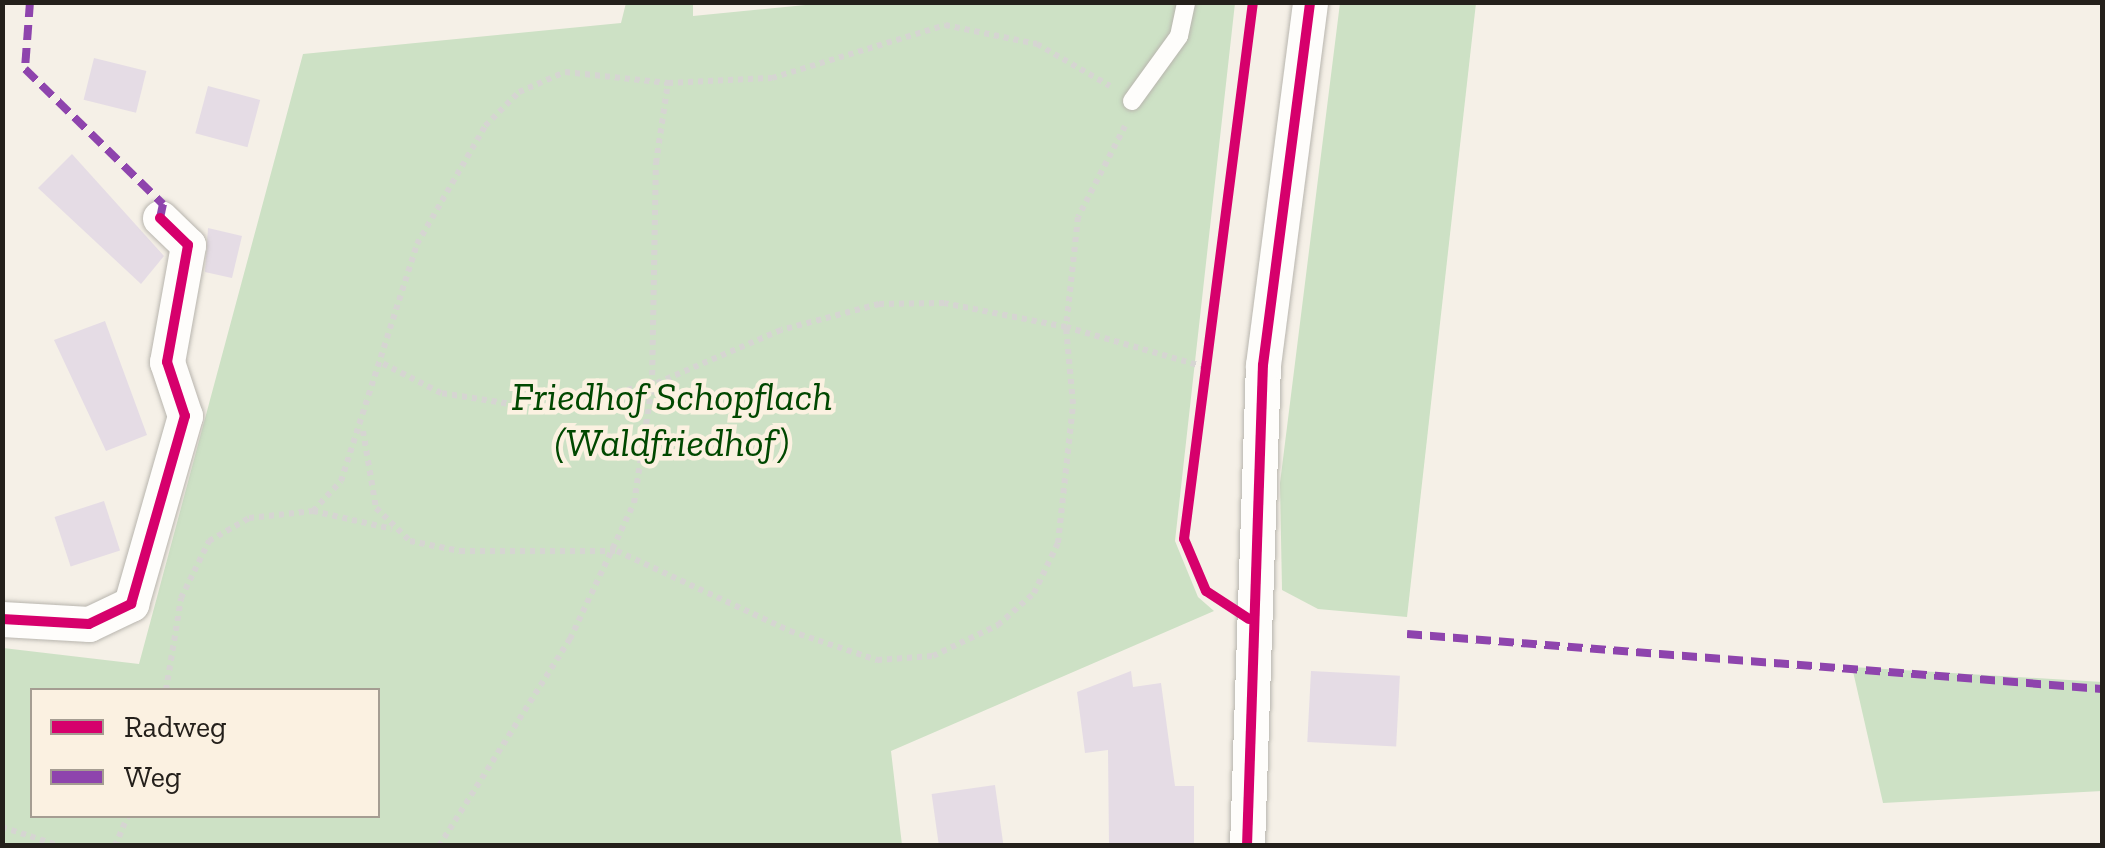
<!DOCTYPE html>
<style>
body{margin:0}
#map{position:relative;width:2105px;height:848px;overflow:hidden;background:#f5f0e7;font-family:"Zilla Slab",serif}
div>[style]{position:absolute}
.green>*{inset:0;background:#cde1c5}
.building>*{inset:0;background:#e5dce5;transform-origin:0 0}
.path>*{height:6px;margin-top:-3px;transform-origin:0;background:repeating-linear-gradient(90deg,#d6d5d2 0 5px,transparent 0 10px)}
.roads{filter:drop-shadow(0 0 2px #b8b5ae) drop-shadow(0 0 2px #b8b5ae)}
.service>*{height:18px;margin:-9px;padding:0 9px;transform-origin:9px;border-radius:9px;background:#fefdfb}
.minor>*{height:35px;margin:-17.5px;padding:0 17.5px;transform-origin:17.5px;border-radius:17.5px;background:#fefdfb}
.quiet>*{height:8px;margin-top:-4px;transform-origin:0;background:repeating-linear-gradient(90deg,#8e44ad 0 15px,transparent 0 23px)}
.cycleway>*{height:10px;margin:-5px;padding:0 5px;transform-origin:5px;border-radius:5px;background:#d6006c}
span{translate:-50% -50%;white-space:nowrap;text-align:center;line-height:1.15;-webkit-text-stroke:9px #fbf1e1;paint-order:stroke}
.park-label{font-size:40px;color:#004800;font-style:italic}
.frame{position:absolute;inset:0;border:5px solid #24201b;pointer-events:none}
.legend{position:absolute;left:30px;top:688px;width:350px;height:130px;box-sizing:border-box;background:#fbf1e1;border:2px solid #a59d92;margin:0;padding:12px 18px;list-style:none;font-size:30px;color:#24201b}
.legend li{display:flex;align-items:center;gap:20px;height:50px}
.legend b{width:50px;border:2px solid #a59d92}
</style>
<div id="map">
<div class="green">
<i style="clip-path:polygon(evenodd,836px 2px,1235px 3px,1175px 541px,1198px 597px,1214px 611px,891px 751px,902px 845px,3px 846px,3px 648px,139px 664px,303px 54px,621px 23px,626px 3px,693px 3px,693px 16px,836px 2px,32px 690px,378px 690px,378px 816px,32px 816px,32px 690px)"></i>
<i style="clip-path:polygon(1340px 3px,1476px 3px,1407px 617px,1318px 609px,1282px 590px,1280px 483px)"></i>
<i style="clip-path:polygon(1852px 667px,2102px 682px,2102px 791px,1883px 803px)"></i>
</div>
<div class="building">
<i style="left:94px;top:58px;width:54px;height:43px;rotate:14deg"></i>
<i style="left:208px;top:86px;width:54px;height:49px;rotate:15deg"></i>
<i style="clip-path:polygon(72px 154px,164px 256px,141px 284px,38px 188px)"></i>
<i style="clip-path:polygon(208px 228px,242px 236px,232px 278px,205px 272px)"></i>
<i style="clip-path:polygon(105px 321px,147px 435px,106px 451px,54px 340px)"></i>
<i style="left:104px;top:501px;width:52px;height:52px;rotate:72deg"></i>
<i style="clip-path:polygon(1131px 671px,1133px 687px,1161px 683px,1175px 786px,1194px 786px,1194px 845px,1109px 846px,1108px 750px,1085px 753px,1077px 692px)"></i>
<i style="left:1311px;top:671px;width:89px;height:71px;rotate:3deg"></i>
<i style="left:995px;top:785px;width:59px;height:64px;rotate:82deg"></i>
</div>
<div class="path">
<i style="left:1125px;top:126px;width:102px;rotate:117.3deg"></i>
<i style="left:1078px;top:217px;width:111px;rotate:96.2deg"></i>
<i style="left:1066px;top:327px;width:145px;rotate:16.1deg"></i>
<i style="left:363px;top:431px;width:78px;rotate:80.4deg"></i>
<i style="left:376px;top:508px;width:47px;rotate:44.1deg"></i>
<i style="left:410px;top:541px;width:51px;rotate:11.3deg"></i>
<i style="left:460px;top:551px;width:157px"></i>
<i style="left:617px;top:551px;width:191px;rotate:24.8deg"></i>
<i style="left:790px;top:631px;width:92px;rotate:18.4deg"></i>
<i style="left:877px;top:660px;width:56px;rotate:-4.1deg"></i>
<i style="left:933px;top:656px;width:72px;rotate:-25.5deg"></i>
<i style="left:998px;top:625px;width:48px;rotate:-41.6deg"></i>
<i style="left:1034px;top:593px;width:55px;rotate:-64.4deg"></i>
<i style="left:1058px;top:543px;width:140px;rotate:-83.8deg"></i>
<i style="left:1073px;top:404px;width:77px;rotate:-95.2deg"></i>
<i style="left:1066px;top:327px;width:124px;rotate:-168.9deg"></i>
<i style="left:944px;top:303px;width:65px;rotate:179.1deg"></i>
<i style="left:879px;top:304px;width:101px;rotate:165.1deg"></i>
<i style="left:781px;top:330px;width:140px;rotate:156.9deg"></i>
<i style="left:652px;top:385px;width:118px;rotate:168.8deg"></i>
<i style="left:536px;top:408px;width:96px;rotate:-171deg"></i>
<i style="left:441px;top:393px;width:68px;rotate:-153.1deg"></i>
<i style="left:313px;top:511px;width:81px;rotate:12.8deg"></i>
<i style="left:166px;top:690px;width:93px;rotate:-80.7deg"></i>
<i style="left:181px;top:598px;width:64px;rotate:-63.8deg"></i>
<i style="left:209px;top:541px;width:46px;rotate:-29.9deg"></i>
<i style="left:249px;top:518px;width:64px;rotate:-6.2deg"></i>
<i style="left:313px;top:511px;width:41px;rotate:-47deg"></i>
<i style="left:341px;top:481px;width:249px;rotate:-72.2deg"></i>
<i style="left:417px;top:244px;width:136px;rotate:-60deg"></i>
<i style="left:485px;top:126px;width:48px;rotate:-45deg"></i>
<i style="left:519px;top:92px;width:50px;rotate:-23.5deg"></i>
<i style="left:565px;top:72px;width:104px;rotate:6.1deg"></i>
<i style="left:668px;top:83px;width:104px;rotate:-2.8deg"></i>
<i style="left:772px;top:78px;width:181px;rotate:-17deg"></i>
<i style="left:945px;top:25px;width:94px;rotate:11.7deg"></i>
<i style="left:1037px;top:44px;width:84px;rotate:29.9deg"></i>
<i style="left:2px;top:827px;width:61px;rotate:18.1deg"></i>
<i style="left:115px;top:846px;width:33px;rotate:-67deg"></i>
<i style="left:439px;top:846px;width:245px;rotate:-57.7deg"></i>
<i style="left:570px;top:639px;width:150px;rotate:-64.8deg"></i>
<i style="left:634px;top:503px;width:119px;rotate:-81.3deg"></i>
<i style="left:652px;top:385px;width:222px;rotate:-89deg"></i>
<i style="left:656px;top:163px;width:81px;rotate:-81.5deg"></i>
<i style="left:542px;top:846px;width:72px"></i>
</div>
<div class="roads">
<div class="service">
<i style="left:1132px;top:101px;width:80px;rotate:-54.1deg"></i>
<i style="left:1179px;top:36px;width:35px;rotate:-78deg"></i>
</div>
<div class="minor">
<i style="left:2px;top:619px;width:87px;rotate:3.3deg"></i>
<i style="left:89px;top:624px;width:47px;rotate:-25.5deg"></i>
<i style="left:131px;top:604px;width:196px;rotate:-74deg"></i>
<i style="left:185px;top:416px;width:57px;rotate:-108.4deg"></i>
<i style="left:167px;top:362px;width:119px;rotate:-79.8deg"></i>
<i style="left:188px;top:245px;width:39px;rotate:-136deg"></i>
<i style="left:1247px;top:846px;width:481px;rotate:-88.1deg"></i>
<i style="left:1263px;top:365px;width:366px;rotate:-82.6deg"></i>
</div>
</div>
<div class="quiet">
<i style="left:30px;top:2px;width:67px;rotate:94.3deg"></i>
<i style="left:25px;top:69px;width:193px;rotate:44.4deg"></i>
<i style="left:163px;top:204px;width:14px;rotate:102deg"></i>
<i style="left:1407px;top:634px;width:697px;rotate:4.52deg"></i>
</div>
<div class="cycleway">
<i style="left:2px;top:619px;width:87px;rotate:3.3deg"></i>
<i style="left:89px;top:624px;width:47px;rotate:-25.5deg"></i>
<i style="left:131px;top:604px;width:196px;rotate:-74deg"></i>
<i style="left:185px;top:416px;width:57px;rotate:-108.4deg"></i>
<i style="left:167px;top:362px;width:119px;rotate:-79.8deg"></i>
<i style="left:188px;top:245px;width:39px;rotate:-136deg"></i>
<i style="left:1249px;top:619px;width:51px;rotate:-146.9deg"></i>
<i style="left:1206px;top:591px;width:56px;rotate:-112.9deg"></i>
<i style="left:1184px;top:539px;width:541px;rotate:-82.68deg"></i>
<i style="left:1247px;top:846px;width:481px;rotate:-88.1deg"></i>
<i style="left:1263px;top:365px;width:366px;rotate:-82.6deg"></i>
</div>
<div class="park-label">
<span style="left:672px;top:419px">Friedhof Schopflach<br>(Waldfriedhof)</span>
</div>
<div class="frame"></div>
<ul class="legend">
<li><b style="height:12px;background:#d6006c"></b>Radweg</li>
<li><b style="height:12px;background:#8e44ad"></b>Weg</li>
</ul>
</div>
